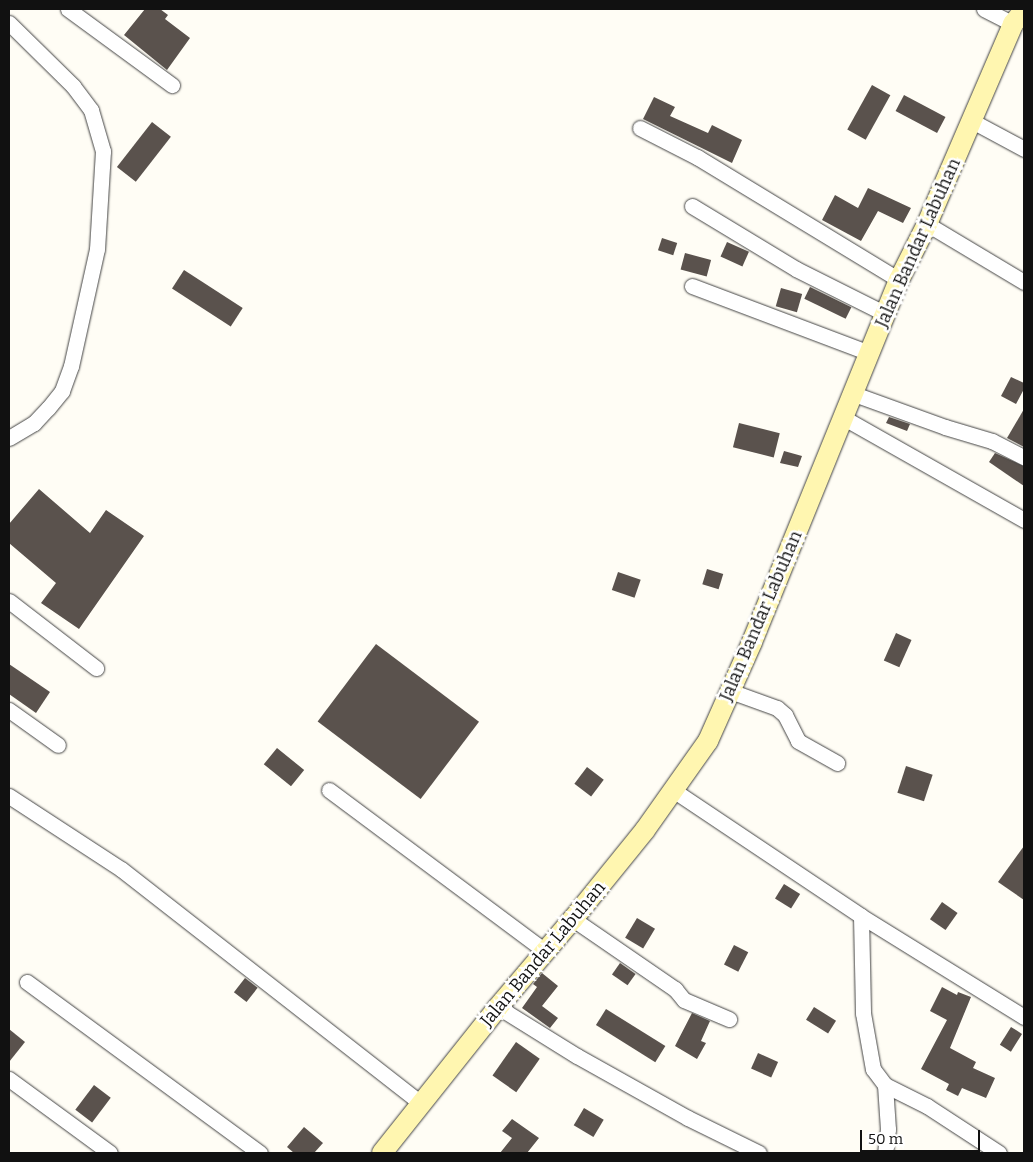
<!DOCTYPE html>
<style>
body{margin:0}
#map{position:relative;width:1033px;height:1162px;overflow:hidden;background:#fffdf5;font-family:Bitter,serif}
div>[style]{position:absolute}
.building>*{inset:0;background:#5a524d;transform-origin:0 0}
.roads{filter:drop-shadow(0 0 1px #444) drop-shadow(0 0 1px #444)}
.minor>*{height:15px;margin:-7.5px;padding:0 7.5px;transform-origin:7.5px;border-radius:7.5px;background:#fff}
.secondary>*{height:20px;margin:-10px;padding:0 10px;transform-origin:10px;border-radius:10px;background:#fff6b0}
span{translate:-50% -50%;white-space:nowrap;text-align:center;line-height:1.15;-webkit-text-stroke:5px #fff;paint-order:stroke}
.street-label{font-size:18px;color:#111}
.frame{position:absolute;inset:0;border:10px solid #111;pointer-events:none}
.scale{position:absolute;left:860px;top:1130px;width:120px;height:22px;box-sizing:border-box;border:2px solid #111;border-top:0;padding-left:6px;font-size:15px;line-height:18px;white-space:nowrap;color:#111;-webkit-text-stroke:4px #fff;paint-order:stroke}
</style>
<div id="map">
<div class="building">
<i style="clip-path:polygon(145px 9px,160px 9px,168px 15px,165px 19px,190px 38px,167px 70px,124px 35px)"></i>
<i style="left:872px;top:85px;width:21px;height:51px;rotate:29deg"></i>
<i style="left:904px;top:95px;width:47px;height:18px;rotate:28deg"></i>
<i style="clip-path:polygon(654px 97px,675px 107px,670px 116px,708px 133px,712px 125px,742px 140px,732px 163px,643px 119px)"></i>
<i style="left:152px;top:122px;width:24px;height:57px;rotate:38deg"></i>
<i style="clip-path:polygon(868px 188px,911px 208px,903px 223px,878px 211px,861px 241px,822px 220px,835px 195px,858px 208px)"></i>
<i style="left:662px;top:238px;width:16px;height:13px;rotate:18deg"></i>
<i style="left:727px;top:242px;width:24px;height:16px;rotate:24deg"></i>
<i style="left:685px;top:253px;width:27px;height:17px;rotate:15deg"></i>
<i style="left:184px;top:270px;width:70px;height:22px;rotate:33deg"></i>
<i style="left:810px;top:287px;width:46px;height:13px;rotate:26deg"></i>
<i style="left:781px;top:288px;width:22px;height:19px;rotate:16deg"></i>
<i style="clip-path:polygon(1011px 377px,1024px 383px,1024px 389px,1016px 404px,1001px 396px)"></i>
<i style="clip-path:polygon(1024px 409px,1024px 447px,1007px 438px)"></i>
<i style="clip-path:polygon(889px 417px,910px 424px,907px 431px,886px 423px)"></i>
<i style="left:739px;top:423px;width:42px;height:25px;rotate:14deg"></i>
<i style="clip-path:polygon(784px 451px,802px 456px,798px 467px,780px 463px)"></i>
<i style="clip-path:polygon(995px 453px,1024px 466px,1024px 486px,989px 462px)"></i>
<i style="clip-path:polygon(39px 489px,90px 533px,106px 510px,144px 536px,79px 629px,41px 603px,56px 583px,9px 543px,9px 524px)"></i>
<i style="left:707px;top:569px;width:17px;height:16px;rotate:17deg"></i>
<i style="left:618px;top:572px;width:24px;height:19px;rotate:19deg"></i>
<i style="left:896px;top:633px;width:17px;height:30px;rotate:24deg"></i>
<i style="left:376px;top:644px;width:129px;height:97px;rotate:37deg"></i>
<i style="clip-path:polygon(9px 664px,50px 692px,36px 713px,9px 694px)"></i>
<i style="left:277px;top:748px;width:35px;height:21px;rotate:39deg"></i>
<i style="left:906px;top:766px;width:28px;height:28px;rotate:18deg"></i>
<i style="left:587px;top:767px;width:21px;height:21px;rotate:37deg"></i>
<i style="clip-path:polygon(1024px 846px,1024px 900px,998px 882px)"></i>
<i style="left:784px;top:884px;width:19px;height:17px;rotate:32deg"></i>
<i style="left:942px;top:902px;width:19px;height:21px;rotate:35deg"></i>
<i style="left:637px;top:918px;width:21px;height:23px;rotate:31deg"></i>
<i style="left:734px;top:945px;width:16px;height:22px;rotate:27deg"></i>
<i style="left:620px;top:963px;width:19px;height:14px;rotate:35deg"></i>
<i style="clip-path:polygon(542px 973px,558px 986px,542px 1006px,558px 1018px,550px 1028px,522px 1008px,537px 987px,533px 984px)"></i>
<i style="left:245px;top:978px;width:16px;height:18px;rotate:38deg"></i>
<i style="clip-path:polygon(942px 987px,957px 995px,958px 992px,971px 997px,950px 1048px,976px 1062px,973px 1068px,995px 1078px,986px 1098px,962px 1088px,958px 1096px,946px 1090px,949px 1084px,921px 1069px,947px 1020px,930px 1011px)"></i>
<i style="left:814px;top:1007px;width:26px;height:15px;rotate:32deg"></i>
<i style="left:606px;top:1009px;width:70px;height:19px;rotate:32deg"></i>
<i style="clip-path:polygon(692px 1013px,710px 1021px,701px 1041px,706px 1043px,697px 1059px,675px 1046px)"></i>
<i style="left:1011px;top:1027px;width:13px;height:21px;rotate:32deg"></i>
<i style="clip-path:polygon(9px 1029px,25px 1042px,9px 1062px)"></i>
<i style="left:516px;top:1042px;width:29px;height:41px;rotate:35deg"></i>
<i style="left:758px;top:1053px;width:22px;height:17px;rotate:24deg"></i>
<i style="left:94px;top:1085px;width:21px;height:31px;rotate:37deg"></i>
<i style="left:584px;top:1108px;width:23px;height:20px;rotate:31deg"></i>
<i style="clip-path:polygon(512px 1119px,539px 1138px,527px 1153px,500px 1153px,512px 1138px,502px 1131px)"></i>
<i style="clip-path:polygon(304px 1127px,323px 1143px,314px 1153px,294px 1153px,287px 1147px)"></i>
</div>
<div class="roads">
<div class="minor">
<i style="left:68px;top:9px;width:129px;rotate:36.2deg"></i>
<i style="left:984px;top:9px;width:33px;rotate:27deg"></i>
<i style="left:9px;top:23px;width:90px;rotate:44.5deg"></i>
<i style="left:73px;top:86px;width:30px;rotate:53deg"></i>
<i style="left:91px;top:110px;width:43px;rotate:73.7deg"></i>
<i style="left:103px;top:151px;width:98px;rotate:93.5deg"></i>
<i style="left:97px;top:249px;width:120px;rotate:102.5deg"></i>
<i style="left:71px;top:366px;width:27px;rotate:110deg"></i>
<i style="left:62px;top:391px;width:22px;rotate:129deg"></i>
<i style="left:48px;top:408px;width:21px;rotate:133deg"></i>
<i style="left:34px;top:423px;width:29px;rotate:149deg"></i>
<i style="left:972px;top:121px;width:59px;rotate:28.3deg"></i>
<i style="left:640px;top:128px;width:64px;rotate:27deg"></i>
<i style="left:697px;top:157px;width:237px;rotate:31.3deg"></i>
<i style="left:692px;top:206px;width:122px;rotate:31.2deg"></i>
<i style="left:796px;top:269px;width:101px;rotate:26.6deg"></i>
<i style="left:927px;top:224px;width:113px;rotate:30.9deg"></i>
<i style="left:692px;top:286px;width:189px;rotate:20.7deg"></i>
<i style="left:854px;top:394px;width:97px;rotate:19.9deg"></i>
<i style="left:945px;top:427px;width:49px;rotate:16.6deg"></i>
<i style="left:992px;top:441px;width:36px;rotate:27deg"></i>
<i style="left:844px;top:418px;width:207px;rotate:29.5deg"></i>
<i style="left:9px;top:601px;width:110px;rotate:37.6deg"></i>
<i style="left:730px;top:691px;width:50px;rotate:19.9deg"></i>
<i style="left:777px;top:708px;width:11px;rotate:41deg"></i>
<i style="left:785px;top:715px;width:29px;rotate:63deg"></i>
<i style="left:798px;top:741px;width:45px;rotate:29.4deg"></i>
<i style="left:9px;top:710px;width:60px;rotate:35.5deg"></i>
<i style="left:329px;top:790px;width:269px;rotate:36.7deg"></i>
<i style="left:673px;top:790px;width:226px;rotate:33.8deg"></i>
<i style="left:861px;top:916px;width:192px;rotate:31.8deg"></i>
<i style="left:9px;top:796px;width:134px;rotate:33.1deg"></i>
<i style="left:121px;top:869px;width:380px;rotate:38deg"></i>
<i style="left:861px;top:916px;width:97px;rotate:88.8deg"></i>
<i style="left:863px;top:1013px;width:57px;rotate:79.9deg"></i>
<i style="left:873px;top:1069px;width:20px;rotate:53deg"></i>
<i style="left:885px;top:1085px;width:44px;rotate:86.1deg"></i>
<i style="left:888px;top:1129px;width:24px;rotate:97deg"></i>
<i style="left:573px;top:919px;width:124px;rotate:34.5deg"></i>
<i style="left:675px;top:989px;width:14px;rotate:51deg"></i>
<i style="left:684px;top:1000px;width:49px;rotate:22.9deg"></i>
<i style="left:27px;top:982px;width:289px;rotate:36.3deg"></i>
<i style="left:498px;top:1007px;width:93px;rotate:31.8deg"></i>
<i style="left:577px;top:1056px;width:127px;rotate:29.2deg"></i>
<i style="left:688px;top:1118px;width:79px;rotate:26.2deg"></i>
<i style="left:9px;top:1079px;width:125px;rotate:36.2deg"></i>
<i style="left:885px;top:1085px;width:47px;rotate:26.6deg"></i>
<i style="left:927px;top:1106px;width:86px;rotate:33.1deg"></i>
</div>
<div class="secondary">
<i style="left:382px;top:1153px;width:186px;rotate:-51.5deg"></i>
<i style="left:498px;top:1007px;width:116px;rotate:-49.6deg"></i>
<i style="left:573px;top:919px;width:114px;rotate:-51deg"></i>
<i style="left:645px;top:830px;width:109px;rotate:-54.7deg"></i>
<i style="left:708px;top:741px;width:108px;rotate:-66deg"></i>
<i style="left:752px;top:642px;width:391px;rotate:-67.9deg"></i>
<i style="left:899px;top:280px;width:63px;rotate:-63.4deg"></i>
<i style="left:927px;top:224px;width:218px;rotate:-66.7deg"></i>
<i style="left:1013px;top:24px;width:18px;rotate:-52deg"></i>
</div>
</div>
<div class="street-label">
<span style="left:918px;top:243px;rotate:-66deg">Jalan Bandar Labuhan</span>
<span style="left:761px;top:616px;rotate:-67deg">Jalan Bandar Labuhan</span>
<span style="left:543px;top:954px;rotate:-50deg">Jalan Bandar Labuhan</span>
</div>
<div class="frame"></div>
<div class="scale">50 m</div>
</div>
